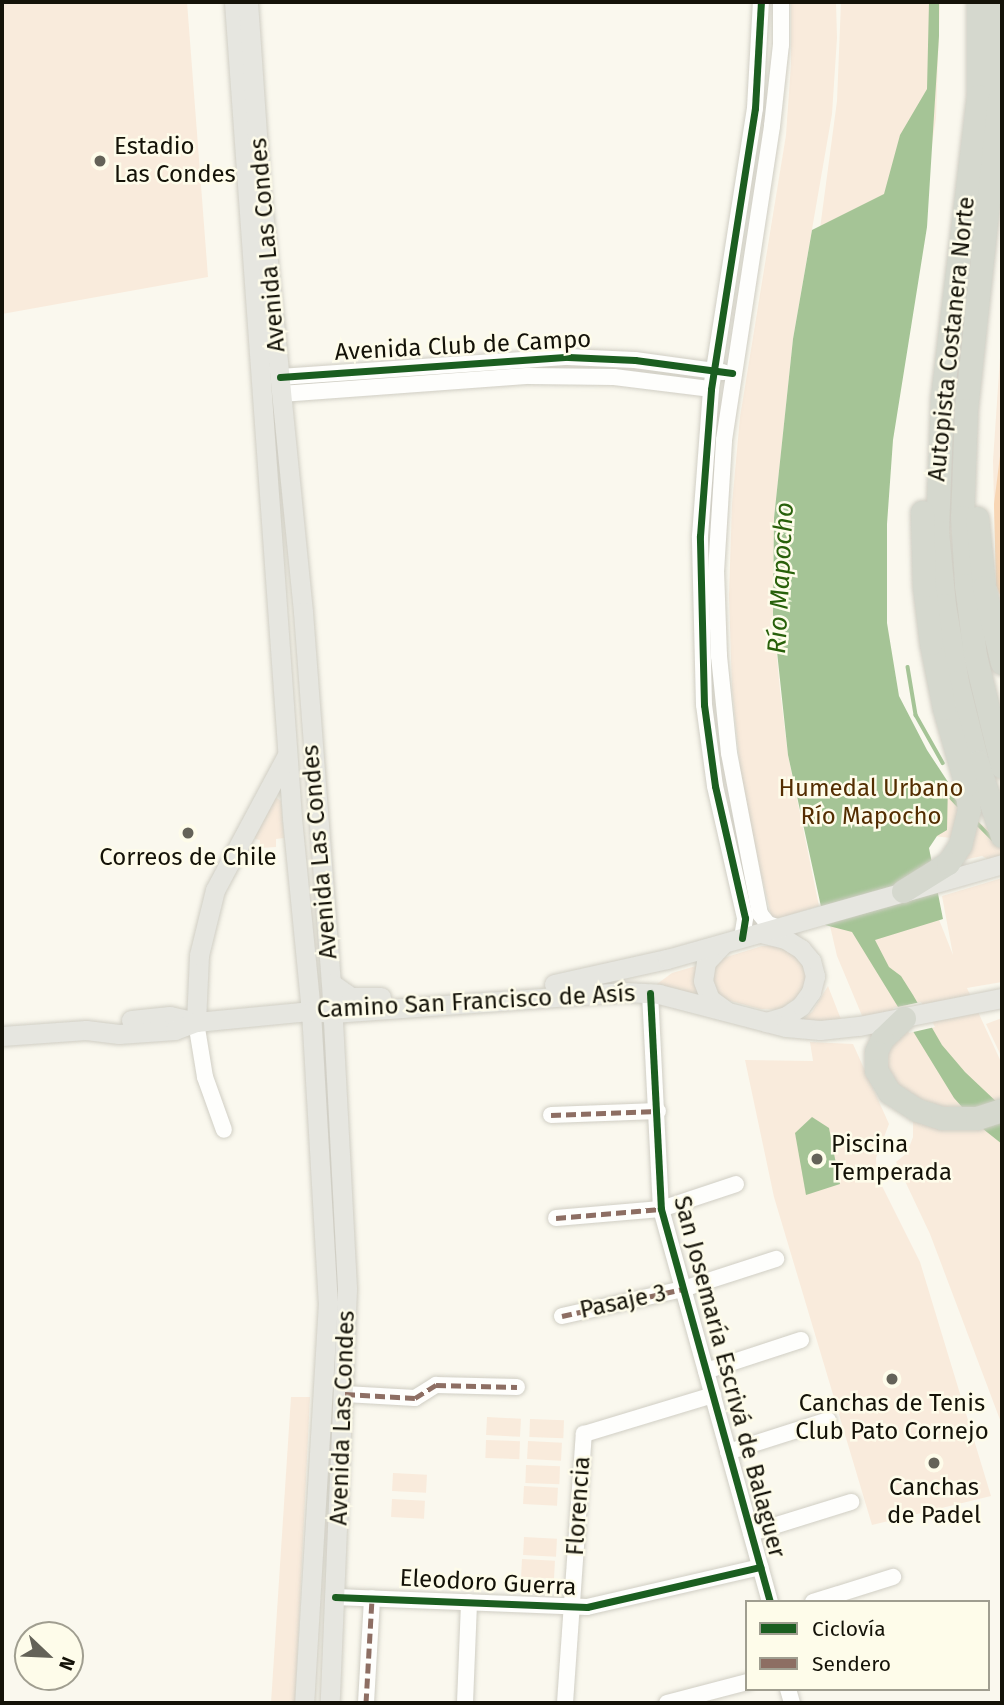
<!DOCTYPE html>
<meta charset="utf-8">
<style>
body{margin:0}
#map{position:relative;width:1004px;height:1705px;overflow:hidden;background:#faf8ee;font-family:"Fira Sans",sans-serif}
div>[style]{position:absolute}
.green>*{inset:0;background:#f9ebdc;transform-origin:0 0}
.forest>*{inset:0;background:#f8d6b4}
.water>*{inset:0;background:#a5c496}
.pier>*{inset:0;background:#faf8ee}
.stream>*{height:3.5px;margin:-1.75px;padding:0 1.75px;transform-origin:1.75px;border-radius:1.75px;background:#a5c496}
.roads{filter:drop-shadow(0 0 2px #d0cec4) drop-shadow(0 0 2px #d0cec4)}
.minor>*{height:16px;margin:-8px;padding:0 8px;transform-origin:8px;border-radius:8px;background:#fefefc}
.major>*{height:19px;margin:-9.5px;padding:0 9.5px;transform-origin:9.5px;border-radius:9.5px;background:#e6e6e0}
.highway>*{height:23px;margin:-11.5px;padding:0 11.5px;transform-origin:11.5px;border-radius:11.5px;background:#d5d8ce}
.quiet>*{height:5px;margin-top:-2.5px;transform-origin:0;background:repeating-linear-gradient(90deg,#8d6e63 0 10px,transparent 0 15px)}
.cycleway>*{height:7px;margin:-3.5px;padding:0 3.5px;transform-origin:3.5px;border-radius:3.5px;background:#1b5e20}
.dots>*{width:19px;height:19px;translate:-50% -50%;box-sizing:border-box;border:4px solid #fefcea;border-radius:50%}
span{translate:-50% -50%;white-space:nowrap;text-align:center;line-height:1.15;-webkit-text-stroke:5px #fefcea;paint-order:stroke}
.poi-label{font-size:24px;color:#141208}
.left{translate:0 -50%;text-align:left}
.street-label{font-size:24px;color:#141208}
.park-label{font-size:24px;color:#532d01}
.water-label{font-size:26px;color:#28600a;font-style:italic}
.frame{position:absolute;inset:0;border:4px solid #141208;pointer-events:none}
.legend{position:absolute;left:745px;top:1600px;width:245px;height:91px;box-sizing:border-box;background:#fefcea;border:2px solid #a09e90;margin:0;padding:9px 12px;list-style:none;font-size:21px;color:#141208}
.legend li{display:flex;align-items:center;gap:14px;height:35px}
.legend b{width:35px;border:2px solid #a09e90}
.north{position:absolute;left:14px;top:1621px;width:70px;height:70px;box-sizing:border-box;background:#fefcea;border:2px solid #a09e90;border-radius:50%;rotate:113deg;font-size:19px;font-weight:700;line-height:28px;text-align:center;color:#141208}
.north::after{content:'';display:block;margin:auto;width:24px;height:32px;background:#646258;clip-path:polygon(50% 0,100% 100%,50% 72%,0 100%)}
</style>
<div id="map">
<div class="green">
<i style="clip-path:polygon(2px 2px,187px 2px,208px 277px,2px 314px)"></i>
<i style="clip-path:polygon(791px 2px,836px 2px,837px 38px,832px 114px,793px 339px,774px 518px,773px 614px,780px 690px,788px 755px,819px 906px,777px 919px,771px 915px,754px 844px,740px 767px,732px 689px,729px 595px,732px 504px,740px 417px,786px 135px,791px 64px)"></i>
<i style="clip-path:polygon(841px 2px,940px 2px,936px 118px,885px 452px,884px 644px,899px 710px,939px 787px,973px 819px,975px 807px,980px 823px,1002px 839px,1002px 867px,982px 856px,959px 861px,952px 838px,932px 836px,924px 843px,934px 907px,953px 955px,942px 896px,1002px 878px,1002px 982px,967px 988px,1002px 1064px,1002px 1425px,930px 1234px,896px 1162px,907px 1153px,913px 1137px,913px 1116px,873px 1042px,837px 956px,824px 900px,819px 236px,837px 101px)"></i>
<i style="clip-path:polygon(1002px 328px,1002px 610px,996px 585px,993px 461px)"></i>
<i style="clip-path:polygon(274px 796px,281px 801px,284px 838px,276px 839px,276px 847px,260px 848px,260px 840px,255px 839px,256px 828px)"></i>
<i style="clip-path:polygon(762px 946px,780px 946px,794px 954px,804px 966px,806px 976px,802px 994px,779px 1010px,760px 1009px,723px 999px,713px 992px,710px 974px,717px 960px)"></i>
<i style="clip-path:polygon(696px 966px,700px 996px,659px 988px,657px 984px,672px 973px)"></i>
<i style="clip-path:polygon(828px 986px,842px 1022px,799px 1023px,812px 1012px)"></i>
<i style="clip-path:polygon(1002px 1018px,1002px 1058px,986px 1024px)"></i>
<i style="clip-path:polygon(810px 1042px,853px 1044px,889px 1124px,876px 1158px,877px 1176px,920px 1262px,991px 1496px,872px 1525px,774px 1197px,745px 1060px,813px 1061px)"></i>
<i style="clip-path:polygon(291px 1397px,310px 1397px,295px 1703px,271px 1703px)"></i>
<i style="left:487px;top:1417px;width:34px;height:18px;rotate:3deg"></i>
<i style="left:530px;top:1419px;width:34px;height:18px;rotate:2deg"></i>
<i style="left:486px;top:1440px;width:34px;height:18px;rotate:2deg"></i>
<i style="left:528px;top:1441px;width:34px;height:18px;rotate:3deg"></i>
<i style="left:526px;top:1465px;width:34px;height:18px;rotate:2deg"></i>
<i style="left:393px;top:1473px;width:34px;height:18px;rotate:3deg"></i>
<i style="left:524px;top:1486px;width:34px;height:18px;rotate:3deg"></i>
<i style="left:392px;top:1499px;width:33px;height:18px;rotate:3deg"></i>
<i style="left:524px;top:1537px;width:33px;height:18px;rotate:3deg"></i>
<i style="left:522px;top:1559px;width:33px;height:18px;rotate:3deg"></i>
</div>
<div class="forest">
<i style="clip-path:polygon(1002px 440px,1002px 600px,996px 585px,994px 504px)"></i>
</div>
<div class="water">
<i style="clip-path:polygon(929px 2px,939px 2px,939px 36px,927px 227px,893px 440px,887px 524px,887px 623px,899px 696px,927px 750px,948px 782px,947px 830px,937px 836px,929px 848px,943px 919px,875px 940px,889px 967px,901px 976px,913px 995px,942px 1045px,965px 1072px,1002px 1107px,1002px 1144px,978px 1125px,954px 1098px,852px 932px,825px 925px,788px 755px,773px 614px,774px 518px,793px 339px,812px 230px,884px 194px,900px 135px,927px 89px)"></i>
<i style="clip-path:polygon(812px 1117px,829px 1128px,840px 1184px,806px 1195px,795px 1133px)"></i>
</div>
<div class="pier">
<i style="clip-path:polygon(921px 1002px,935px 1027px,909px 1033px,893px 1008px)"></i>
</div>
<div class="stream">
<i style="left:908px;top:667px;width:49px;rotate:80.5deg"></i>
<i style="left:916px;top:715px;width:55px;rotate:60.6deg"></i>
<i style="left:947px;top:793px;width:16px;rotate:47deg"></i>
<i style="left:974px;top:820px;width:27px;rotate:45deg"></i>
</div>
<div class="roads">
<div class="minor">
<i style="left:280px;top:377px;width:289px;rotate:-4deg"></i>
<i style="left:568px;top:357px;width:67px;rotate:2.6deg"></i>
<i style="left:635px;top:360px;width:89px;rotate:7.8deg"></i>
<i style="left:281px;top:394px;width:249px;rotate:-4.2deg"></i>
<i style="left:529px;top:376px;width:85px;rotate:0.7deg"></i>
<i style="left:614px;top:377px;width:98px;rotate:7.1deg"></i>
<i style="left:777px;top:927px;width:9px;rotate:-162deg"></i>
<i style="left:768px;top:924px;width:13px;rotate:-129deg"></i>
<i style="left:760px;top:914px;width:164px;rotate:-100.9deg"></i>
<i style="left:729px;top:753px;width:98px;rotate:-95.9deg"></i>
<i style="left:719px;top:656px;width:84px;rotate:-92deg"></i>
<i style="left:716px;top:572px;width:132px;rotate:-86.5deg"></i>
<i style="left:724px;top:440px;width:318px;rotate:-81.3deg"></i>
<i style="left:772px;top:126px;width:81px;rotate:-83.7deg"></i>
<i style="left:781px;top:45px;width:43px;rotate:-90deg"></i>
<i style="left:742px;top:938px;width:20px;rotate:-81deg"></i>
<i style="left:745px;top:918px;width:135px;rotate:-102.8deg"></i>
<i style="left:715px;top:786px;width:82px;rotate:-97.7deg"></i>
<i style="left:704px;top:705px;width:169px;rotate:-91.4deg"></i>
<i style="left:700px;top:536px;width:147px;rotate:-85.7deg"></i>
<i style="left:711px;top:389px;width:284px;rotate:-81.1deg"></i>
<i style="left:755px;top:108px;width:106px;rotate:-86.8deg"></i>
<i style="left:650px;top:993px;width:216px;rotate:87.1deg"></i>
<i style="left:661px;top:1209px;width:408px;rotate:74.5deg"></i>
<i style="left:196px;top:1022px;width:56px;rotate:80.7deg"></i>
<i style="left:205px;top:1077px;width:56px;rotate:70.3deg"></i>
<i style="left:551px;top:1115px;width:107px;rotate:-2.1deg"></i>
<i style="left:556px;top:1218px;width:105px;rotate:-4.9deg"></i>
<i style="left:661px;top:1209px;width:79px;rotate:-18.4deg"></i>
<i style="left:562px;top:1316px;width:124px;rotate:-12.6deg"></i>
<i style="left:683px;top:1289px;width:98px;rotate:-17.9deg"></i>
<i style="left:706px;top:1371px;width:100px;rotate:-18.1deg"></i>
<i style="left:345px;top:1394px;width:70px;rotate:3.3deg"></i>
<i style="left:415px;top:1398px;width:25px;rotate:-32deg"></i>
<i style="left:436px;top:1385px;width:81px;rotate:1.4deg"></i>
<i style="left:728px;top:1452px;width:105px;rotate:-17.7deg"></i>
<i style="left:751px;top:1533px;width:105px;rotate:-17.2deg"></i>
<i style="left:335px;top:1597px;width:252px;rotate:2.3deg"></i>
<i style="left:587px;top:1607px;width:178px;rotate:-13deg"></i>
<i style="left:813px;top:1602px;width:84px;rotate:-17.4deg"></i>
<i style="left:788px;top:1689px;width:15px;rotate:74deg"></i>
<i style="left:366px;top:1703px;width:105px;rotate:-86.7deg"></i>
<i style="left:465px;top:1703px;width:101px;rotate:-87.7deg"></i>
<i style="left:565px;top:1703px;width:270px;rotate:-86deg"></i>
<i style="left:584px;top:1434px;width:135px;rotate:-16.8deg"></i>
<i style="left:667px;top:1703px;width:83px;rotate:-14.7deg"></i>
</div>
<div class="major">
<i style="left:234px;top:2px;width:818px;rotate:85.93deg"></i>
<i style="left:292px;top:818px;width:194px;rotate:84.4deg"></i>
<i style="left:311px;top:1011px;width:291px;rotate:86.7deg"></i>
<i style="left:328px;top:1302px;width:402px;rotate:93.4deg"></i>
<i style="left:248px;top:2px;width:189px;rotate:86.1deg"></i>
<i style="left:261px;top:191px;width:423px;rotate:84.3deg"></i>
<i style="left:303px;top:612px;width:372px;rotate:85.7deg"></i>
<i style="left:331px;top:983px;width:306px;rotate:87deg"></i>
<i style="left:347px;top:1289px;width:414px;rotate:92.4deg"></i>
<i style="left:761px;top:933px;width:25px;rotate:14deg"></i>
<i style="left:785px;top:939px;width:19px;rotate:32deg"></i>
<i style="left:801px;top:949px;width:16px;rotate:50deg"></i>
<i style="left:811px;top:961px;width:16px;rotate:75deg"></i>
<i style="left:815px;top:976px;width:16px;rotate:104deg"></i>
<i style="left:811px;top:992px;width:17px;rotate:126deg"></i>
<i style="left:801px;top:1006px;width:18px;rotate:146deg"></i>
<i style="left:786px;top:1016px;width:21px;rotate:163deg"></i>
<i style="left:722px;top:945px;width:23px;rotate:133deg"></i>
<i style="left:706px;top:962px;width:19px;rotate:99deg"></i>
<i style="left:703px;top:981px;width:19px;rotate:69deg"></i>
<i style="left:710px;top:999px;width:19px;rotate:36deg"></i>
<i style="left:331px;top:983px;width:24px;rotate:35deg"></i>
<i style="left:351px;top:997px;width:30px"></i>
<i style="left:554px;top:984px;width:116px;rotate:-12.5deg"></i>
<i style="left:667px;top:959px;width:348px;rotate:-15.8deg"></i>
<i style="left:131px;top:1020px;width:39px;rotate:-6deg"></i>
<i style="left:170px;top:1016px;width:27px;rotate:13deg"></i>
<i style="left:196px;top:1022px;width:67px;rotate:-87.4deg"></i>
<i style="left:199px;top:955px;width:67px;rotate:-76.2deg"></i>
<i style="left:215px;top:890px;width:153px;rotate:-61.9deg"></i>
<i style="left:2px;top:1036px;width:84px;rotate:-4.1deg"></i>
<i style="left:86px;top:1030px;width:33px;rotate:7deg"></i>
<i style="left:119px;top:1034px;width:56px;rotate:-4.1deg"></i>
<i style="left:175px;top:1030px;width:22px;rotate:-21deg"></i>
<i style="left:196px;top:1022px;width:116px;rotate:-5.5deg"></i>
<i style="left:311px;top:1011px;width:22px;rotate:5deg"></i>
<i style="left:333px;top:1013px;width:293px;rotate:-4.1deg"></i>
<i style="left:625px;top:992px;width:34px;rotate:3deg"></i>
<i style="left:659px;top:994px;width:131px;rotate:14.6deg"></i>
<i style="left:786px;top:1027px;width:34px;rotate:5deg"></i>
<i style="left:820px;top:1030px;width:39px;rotate:-6deg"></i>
<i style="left:859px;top:1026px;width:146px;rotate:-11.1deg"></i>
</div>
<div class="highway">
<i style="left:978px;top:2px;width:94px;rotate:90deg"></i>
<i style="left:978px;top:96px;width:306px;rotate:96.8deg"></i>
<i style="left:942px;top:400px;width:131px;rotate:92.2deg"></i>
<i style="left:937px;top:531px;width:74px;rotate:84.6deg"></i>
<i style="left:944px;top:605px;width:78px;rotate:80.4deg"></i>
<i style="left:957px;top:682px;width:82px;rotate:76deg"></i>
<i style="left:977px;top:762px;width:78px;rotate:71.3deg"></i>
<i style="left:999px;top:2px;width:98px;rotate:90deg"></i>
<i style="left:999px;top:100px;width:312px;rotate:96.1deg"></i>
<i style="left:966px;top:410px;width:107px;rotate:92.1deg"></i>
<i style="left:962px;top:517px;width:68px;rotate:86.6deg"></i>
<i style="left:966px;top:585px;width:71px;rotate:82.7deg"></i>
<i style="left:975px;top:655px;width:115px;rotate:76.4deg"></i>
<i style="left:977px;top:518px;width:69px;rotate:84.2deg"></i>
<i style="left:984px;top:587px;width:78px;rotate:76.7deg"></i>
<i style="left:903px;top:891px;width:53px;rotate:-31.9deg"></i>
<i style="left:948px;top:863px;width:22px;rotate:-56deg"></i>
<i style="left:960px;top:845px;width:36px;rotate:-76deg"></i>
<i style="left:969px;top:810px;width:25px;rotate:-97deg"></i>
<i style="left:966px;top:785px;width:80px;rotate:-105.9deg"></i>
<i style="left:944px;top:708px;width:66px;rotate:-101.3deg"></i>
<i style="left:931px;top:643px;width:58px;rotate:-96.9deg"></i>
<i style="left:924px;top:585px;width:73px;rotate:-91.6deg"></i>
<i style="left:904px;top:1018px;width:30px;rotate:136deg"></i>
<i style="left:882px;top:1039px;width:14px;rotate:115deg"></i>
<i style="left:876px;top:1052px;width:18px;rotate:90deg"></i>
<i style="left:876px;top:1070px;width:26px;rotate:59deg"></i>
<i style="left:889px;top:1092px;width:33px;rotate:33deg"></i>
<i style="left:917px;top:1110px;width:26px;rotate:18deg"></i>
<i style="left:942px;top:1118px;width:35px"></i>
<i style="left:977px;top:1118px;width:26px;rotate:-18deg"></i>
</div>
</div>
<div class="quiet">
<i style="left:551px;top:1115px;width:107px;rotate:-2.1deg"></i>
<i style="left:556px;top:1218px;width:105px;rotate:-4.9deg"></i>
<i style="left:562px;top:1316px;width:124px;rotate:-12.6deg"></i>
<i style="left:345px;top:1394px;width:70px;rotate:3.3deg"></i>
<i style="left:415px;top:1398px;width:25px;rotate:-32deg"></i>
<i style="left:436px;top:1385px;width:81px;rotate:1.4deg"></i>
<i style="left:366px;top:1703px;width:105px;rotate:-86.7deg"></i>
</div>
<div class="cycleway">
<i style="left:280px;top:377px;width:289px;rotate:-4deg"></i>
<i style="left:568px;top:357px;width:67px;rotate:2.6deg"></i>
<i style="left:635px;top:360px;width:98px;rotate:7.6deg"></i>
<i style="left:742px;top:938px;width:20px;rotate:-81deg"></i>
<i style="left:745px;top:918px;width:135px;rotate:-102.8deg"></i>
<i style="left:715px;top:786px;width:82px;rotate:-97.7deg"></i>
<i style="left:704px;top:705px;width:169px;rotate:-91.4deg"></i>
<i style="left:700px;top:536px;width:147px;rotate:-85.7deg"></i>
<i style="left:711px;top:389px;width:284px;rotate:-81.1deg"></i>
<i style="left:755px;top:108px;width:106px;rotate:-86.8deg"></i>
<i style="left:650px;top:993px;width:216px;rotate:87.1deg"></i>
<i style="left:661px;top:1209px;width:408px;rotate:74.5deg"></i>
<i style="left:335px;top:1597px;width:252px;rotate:2.3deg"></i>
<i style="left:587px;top:1607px;width:178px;rotate:-13deg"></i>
</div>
<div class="dots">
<i style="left:100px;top:161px;background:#646258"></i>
<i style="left:188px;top:833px;background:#646258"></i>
<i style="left:817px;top:1159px;background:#646258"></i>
<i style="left:892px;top:1379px;background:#646258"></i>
<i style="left:934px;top:1463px;background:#646258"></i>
</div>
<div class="poi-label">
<span class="left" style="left:114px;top:161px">Estadio<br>Las Condes</span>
<span style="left:188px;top:858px">Correos de Chile</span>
<span class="left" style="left:831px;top:1159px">Piscina<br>Temperada</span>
<span style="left:892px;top:1418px">Canchas de Tenis<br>Club Pato Cornejo</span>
<span style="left:934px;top:1502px">Canchas<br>de Padel</span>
</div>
<div class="street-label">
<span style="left:268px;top:245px;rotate:-95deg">Avenida Las Condes</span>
<span style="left:952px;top:339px;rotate:-84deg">Autopista Costanera Norte</span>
<span style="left:463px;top:346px;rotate:-3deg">Avenida Club de Campo</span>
<span style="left:320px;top:852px;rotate:-95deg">Avenida Las Condes</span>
<span style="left:476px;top:1002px;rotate:-3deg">Camino San Francisco de Asís</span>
<span style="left:623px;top:1302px;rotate:-12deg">Pasaje 3</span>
<span style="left:729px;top:1377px;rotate:75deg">San Josemaría Escrivá de Balaguer</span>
<span style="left:343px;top:1418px;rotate:-88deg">Avenida Las Condes</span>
<span style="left:579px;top:1506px;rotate:-86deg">Florencia</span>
<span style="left:488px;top:1583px;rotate:3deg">Eleodoro Guerra</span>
</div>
<div class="park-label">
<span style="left:871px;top:803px">Humedal Urbano<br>Río Mapocho</span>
</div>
<div class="water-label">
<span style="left:781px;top:578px;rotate:-87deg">Río Mapocho</span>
</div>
<div class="frame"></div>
<ul class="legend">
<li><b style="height:9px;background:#1b5e20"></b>Ciclovía</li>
<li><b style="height:9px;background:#8d6e63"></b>Sendero</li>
</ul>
<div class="north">N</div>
</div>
